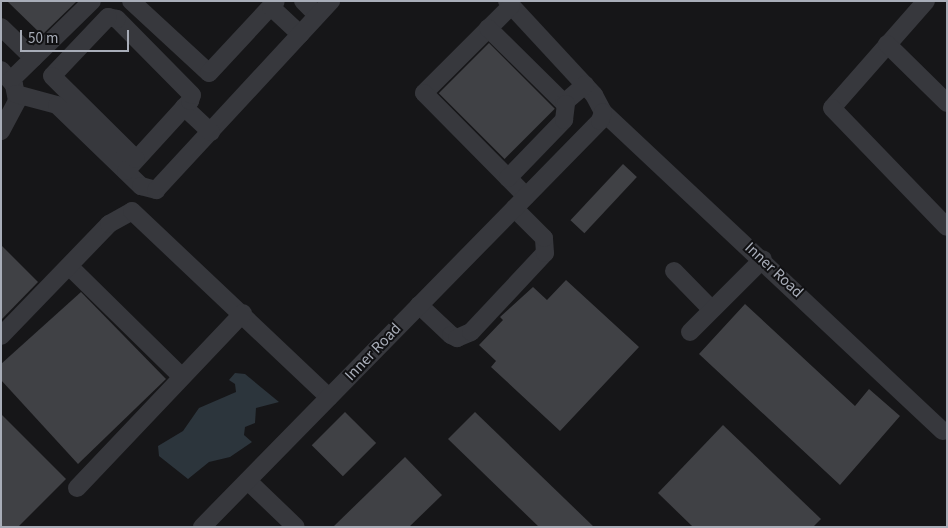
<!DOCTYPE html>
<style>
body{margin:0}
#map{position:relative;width:948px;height:528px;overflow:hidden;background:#161618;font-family:"Source Sans 3",sans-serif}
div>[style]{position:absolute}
.water>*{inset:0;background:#2c353c}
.building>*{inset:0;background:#404145;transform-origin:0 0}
.minor>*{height:18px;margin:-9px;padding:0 9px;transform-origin:9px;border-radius:9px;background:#37383d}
span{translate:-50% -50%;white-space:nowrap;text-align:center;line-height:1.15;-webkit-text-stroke:4px #111113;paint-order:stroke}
.street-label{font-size:16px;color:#a8adb8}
.frame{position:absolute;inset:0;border:2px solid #a8adb8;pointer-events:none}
.scale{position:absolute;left:20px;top:30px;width:109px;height:22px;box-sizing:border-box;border:2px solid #a8adb8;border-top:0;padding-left:6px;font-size:15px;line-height:18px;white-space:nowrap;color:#a8adb8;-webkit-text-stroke:4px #111113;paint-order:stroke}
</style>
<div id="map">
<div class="water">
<i style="clip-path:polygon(235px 373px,245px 374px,279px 402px,256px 408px,255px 423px,245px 427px,244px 435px,252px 442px,230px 457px,209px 462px,188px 479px,159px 456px,158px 446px,183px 431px,199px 408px,236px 392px,235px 384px,229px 380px)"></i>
</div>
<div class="building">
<i style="clip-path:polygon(7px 1px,77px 1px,42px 35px)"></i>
<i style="left:489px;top:43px;width:93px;height:71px;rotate:45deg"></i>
<i style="left:623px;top:164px;width:19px;height:77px;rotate:43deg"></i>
<i style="clip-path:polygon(1px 245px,38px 282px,1px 320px)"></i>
<i style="clip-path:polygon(566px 280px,639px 347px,560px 431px,491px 367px,496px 361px,479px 345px,503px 320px,500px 317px,533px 287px,547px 300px)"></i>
<i style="clip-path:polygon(81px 292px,166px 379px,78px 464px,1px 380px,1px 364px)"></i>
<i style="clip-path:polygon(745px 304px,855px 406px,869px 389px,900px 416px,840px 485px,699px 354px)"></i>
<i style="left:345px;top:412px;width:44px;height:47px;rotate:45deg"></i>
<i style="clip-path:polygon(475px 412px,594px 527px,539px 527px,448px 439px)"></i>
<i style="clip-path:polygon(1px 414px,66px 479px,18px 527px,1px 527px)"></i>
<i style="clip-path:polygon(723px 425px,821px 519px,813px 527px,693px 527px,658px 493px)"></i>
<i style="clip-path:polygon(405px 457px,442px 495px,409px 527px,333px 527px)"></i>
</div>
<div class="minor">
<i style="left:131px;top:1px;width:106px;rotate:42.7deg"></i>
<i style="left:209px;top:73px;width:98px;rotate:-47.1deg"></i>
<i style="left:303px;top:1px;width:20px;rotate:45deg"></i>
<i style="left:507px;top:1px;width:128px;rotate:47.2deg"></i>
<i style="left:594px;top:95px;width:19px;rotate:62deg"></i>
<i style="left:603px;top:112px;width:466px;rotate:43.2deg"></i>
<i style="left:926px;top:1px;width:142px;rotate:131.3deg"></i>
<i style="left:832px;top:108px;width:165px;rotate:46deg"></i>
<i style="left:511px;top:6px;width:123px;rotate:135deg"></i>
<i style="left:424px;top:93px;width:145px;rotate:45.3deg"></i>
<i style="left:271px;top:7px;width:40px;rotate:43deg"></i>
<i style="left:1px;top:27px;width:45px;rotate:44.1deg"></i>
<i style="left:488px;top:28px;width:107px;rotate:44.6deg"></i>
<i style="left:564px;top:103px;width:28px;rotate:-41deg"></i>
<i style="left:887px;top:44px;width:84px;rotate:44.5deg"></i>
<i style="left:1px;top:70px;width:20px;rotate:49deg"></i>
<i style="left:14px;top:85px;width:16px;rotate:79deg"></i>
<i style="left:17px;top:101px;width:34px;rotate:118deg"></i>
<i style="left:11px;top:80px;width:113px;rotate:-44.3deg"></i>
<i style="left:16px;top:94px;width:42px;rotate:15deg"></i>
<i style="left:57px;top:105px;width:117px;rotate:44deg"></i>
<i style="left:141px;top:186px;width:16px;rotate:15deg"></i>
<i style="left:156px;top:190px;width:258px;rotate:-47.2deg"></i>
<i style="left:184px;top:107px;width:37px;rotate:43deg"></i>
<i style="left:126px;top:171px;width:95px;rotate:-47.6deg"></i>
<i style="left:190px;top:101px;width:6px;rotate:-72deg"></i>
<i style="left:192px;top:95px;width:107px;rotate:-134.6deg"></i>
<i style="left:117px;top:19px;width:9px;rotate:-167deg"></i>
<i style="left:108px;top:17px;width:81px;rotate:133.5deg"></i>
<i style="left:52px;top:76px;width:118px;rotate:44.7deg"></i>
<i style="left:508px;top:178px;width:81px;rotate:-46deg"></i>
<i style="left:564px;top:120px;width:16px;rotate:-83deg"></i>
<i style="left:70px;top:267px;width:154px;rotate:44.5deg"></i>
<i style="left:674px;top:271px;width:54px;rotate:45.7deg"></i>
<i style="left:419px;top:305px;width:44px;rotate:43.2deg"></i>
<i style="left:451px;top:335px;width:7px;rotate:27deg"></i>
<i style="left:457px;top:338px;width:15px;rotate:-23deg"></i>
<i style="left:471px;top:332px;width:108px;rotate:-46.9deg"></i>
<i style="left:545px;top:253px;width:15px;rotate:-94deg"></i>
<i style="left:544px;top:238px;width:42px;rotate:-135deg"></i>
<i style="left:690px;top:332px;width:103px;rotate:-45deg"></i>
<i style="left:1px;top:336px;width:156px;rotate:-46deg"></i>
<i style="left:109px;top:224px;width:26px;rotate:-29deg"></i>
<i style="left:132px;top:211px;width:271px;rotate:43.4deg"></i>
<i style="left:248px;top:481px;width:66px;rotate:43.8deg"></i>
<i style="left:77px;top:488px;width:241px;rotate:-46.5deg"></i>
<i style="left:202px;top:527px;width:569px;rotate:-45.57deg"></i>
<i style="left:600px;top:121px;width:9px;rotate:-72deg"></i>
</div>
<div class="street-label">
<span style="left:774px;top:270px;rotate:43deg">Inner Road</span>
<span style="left:373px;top:352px;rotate:-46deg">Inner Road</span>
</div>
<div class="frame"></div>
<div class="scale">50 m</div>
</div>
